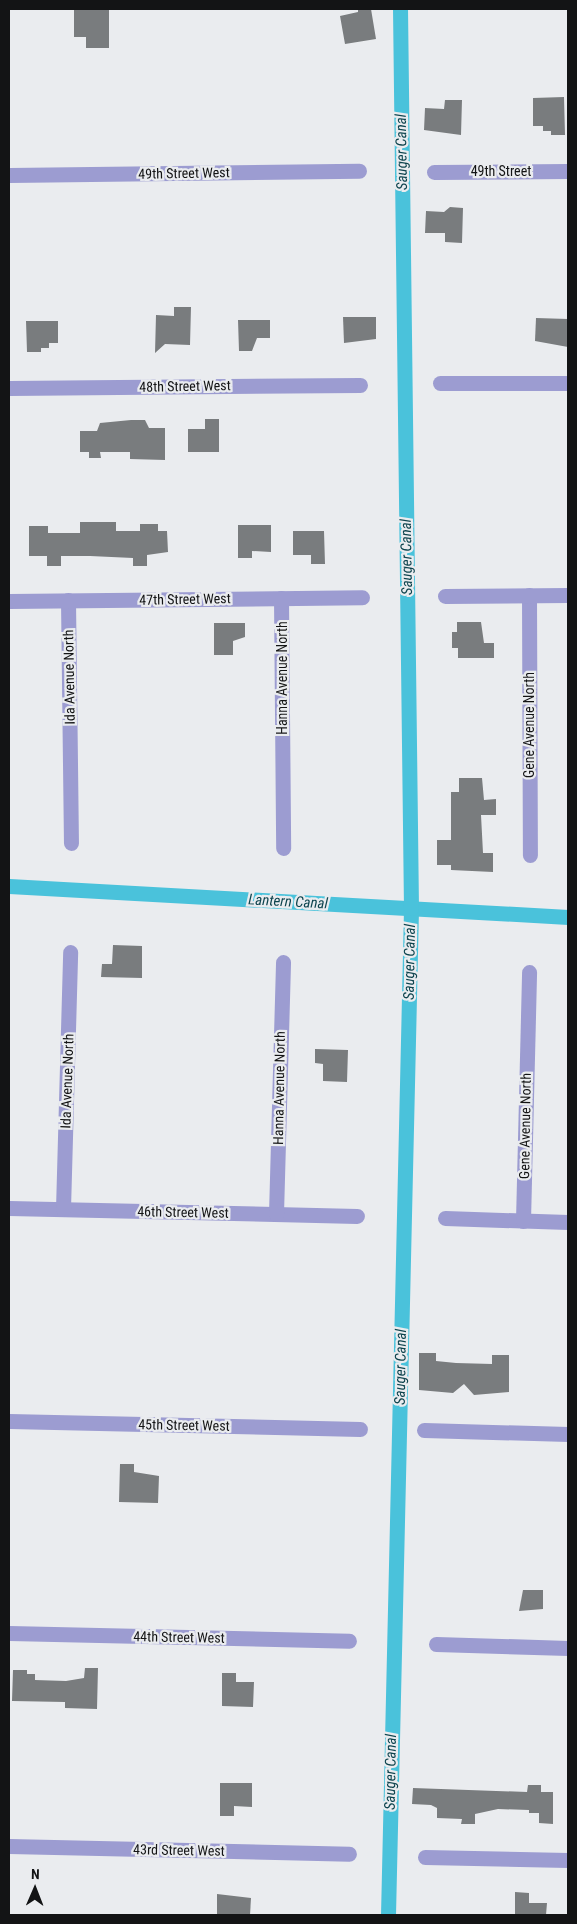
<!DOCTYPE html>
<style>
body{margin:0}
#map{position:relative;width:577px;height:1924px;overflow:hidden;background:#eaecef;font-family:"Roboto Condensed",sans-serif}
div>[style]{position:absolute}
.canal>*{height:15px;margin:-7.5px;padding:0 7.5px;transform-origin:7.5px;border-radius:7.5px;background:#4ac2db}
.building>*{inset:0;background:#797c7e}
.minor>*{height:15px;margin:-7.5px;padding:0 7.5px;transform-origin:7.5px;border-radius:7.5px;background:#9c9cd1}
span{translate:-50% -50%;white-space:nowrap;text-align:center;line-height:1.15;-webkit-text-stroke:4.5px #eaecef;paint-order:stroke}
.street-label{font-size:14px;color:#131415}
.water-label{font-size:15px;color:#0e444e;font-style:italic}
.frame{position:absolute;inset:0;border:10px solid #131415;pointer-events:none}
.north{position:absolute;left:10px;top:1864px;width:50px;height:50px;-webkit-text-stroke:4px #eaecef;paint-order:stroke;rotate:1deg;font-size:14px;font-weight:700;line-height:20px;text-align:center;color:#131415}
.north::after{content:'';display:block;margin:auto;width:18px;height:22px;background:#131415;clip-path:polygon(50% 0,100% 100%,50% 72%,0 100%)}
</style>
<div id="map">
<div class="canal">
<i style="left:9px;top:886px;width:560px;rotate:3.17deg"></i>
<i style="left:388px;top:1915px;width:1007px;rotate:-88.69deg"></i>
<i style="left:411px;top:908px;width:899px;rotate:-90.7deg"></i>
</div>
<div class="building">
<i style="clip-path:polygon(74px 9px,109px 9px,109px 48px,86px 48px,86px 37px,74px 37px)"></i>
<i style="clip-path:polygon(358px 9px,371px 9px,376px 39px,345px 44px,340px 16px,358px 12px)"></i>
<i style="clip-path:polygon(564px 97px,565px 135px,551px 135px,551px 131px,543px 131px,543px 126px,533px 126px,533px 98px)"></i>
<i style="clip-path:polygon(445px 100px,462px 100px,461px 135px,424px 130px,425px 108px,444px 109px)"></i>
<i style="clip-path:polygon(450px 207px,463px 208px,462px 243px,445px 242px,445px 233px,425px 233px,426px 211px,444px 212px)"></i>
<i style="clip-path:polygon(174px 307px,191px 307px,190px 345px,165px 344px,155px 353px,156px 315px,174px 316px)"></i>
<i style="clip-path:polygon(343px 317px,376px 317px,376px 339px,344px 343px)"></i>
<i style="clip-path:polygon(536px 318px,568px 319px,568px 347px,535px 341px)"></i>
<i style="clip-path:polygon(238px 320px,270px 320px,270px 338px,257px 338px,252px 351px,239px 351px)"></i>
<i style="clip-path:polygon(26px 321px,58px 321px,58px 343px,49px 343px,49px 348px,41px 348px,41px 352px,27px 352px)"></i>
<i style="clip-path:polygon(205px 419px,219px 419px,219px 452px,188px 452px,188px 429px,205px 429px)"></i>
<i style="clip-path:polygon(131px 420px,145px 420px,149px 428px,165px 428px,165px 460px,130px 459px,130px 452px,100px 452px,101px 458px,89px 458px,89px 452px,80px 452px,80px 431px,97px 431px,100px 423px)"></i>
<i style="clip-path:polygon(80px 522px,116px 522px,116px 531px,140px 531px,140px 524px,158px 524px,158px 531px,167px 531px,168px 552px,147px 555px,147px 566px,133px 566px,133px 558px,90px 556px,61px 556px,61px 566px,47px 566px,47px 556px,29px 556px,29px 526px,48px 526px,48px 533px,80px 533px)"></i>
<i style="clip-path:polygon(238px 525px,271px 525px,271px 552px,252px 551px,252px 558px,238px 558px)"></i>
<i style="clip-path:polygon(293px 531px,324px 531px,325px 564px,311px 564px,311px 555px,293px 555px)"></i>
<i style="clip-path:polygon(457px 622px,481px 622px,484px 643px,494px 643px,494px 658px,458px 658px,458px 648px,452px 648px,452px 632px,457px 632px)"></i>
<i style="clip-path:polygon(214px 623px,245px 623px,245px 637px,233px 641px,233px 655px,214px 655px)"></i>
<i style="clip-path:polygon(459px 778px,482px 778px,484px 800px,496px 799px,496px 815px,481px 815px,483px 853px,493px 853px,493px 872px,451px 870px,451px 865px,437px 865px,437px 840px,451px 840px,451px 792px,459px 792px)"></i>
<i style="clip-path:polygon(113px 945px,142px 946px,142px 978px,101px 977px,102px 964px,112px 964px)"></i>
<i style="clip-path:polygon(315px 1049px,348px 1050px,347px 1082px,323px 1081px,323px 1064px,315px 1063px)"></i>
<i style="clip-path:polygon(419px 1353px,436px 1353px,436px 1361px,456px 1363px,492px 1364px,492px 1355px,509px 1355px,509px 1392px,474px 1395px,464px 1384px,453px 1393px,419px 1390px)"></i>
<i style="clip-path:polygon(120px 1464px,134px 1464px,134px 1472px,159px 1476px,158px 1503px,119px 1502px)"></i>
<i style="clip-path:polygon(523px 1590px,543px 1590px,543px 1609px,519px 1611px)"></i>
<i style="clip-path:polygon(85px 1668px,98px 1668px,97px 1709px,65px 1708px,65px 1702px,12px 1701px,13px 1670px,27px 1670px,27px 1674px,35px 1674px,35px 1680px,66px 1681px,84px 1678px)"></i>
<i style="clip-path:polygon(222px 1673px,236px 1673px,236px 1682px,254px 1682px,253px 1707px,222px 1706px)"></i>
<i style="clip-path:polygon(220px 1783px,252px 1783px,252px 1807px,234px 1806px,234px 1816px,220px 1816px)"></i>
<i style="clip-path:polygon(528px 1785px,541px 1785px,541px 1792px,553px 1792px,553px 1824px,539px 1823px,539px 1813px,529px 1813px,529px 1810px,498px 1809px,475px 1814px,475px 1824px,461px 1824px,462px 1819px,437px 1818px,437px 1808px,431px 1805px,412px 1804px,413px 1788px,527px 1792px)"></i>
<i style="clip-path:polygon(515px 1892px,529px 1893px,529px 1903px,547px 1903px,546px 1915px,515px 1915px)"></i>
<i style="clip-path:polygon(217px 1894px,251px 1898px,250px 1915px,217px 1914px)"></i>
</div>
<div class="minor">
<i style="left:434px;top:172px;width:134px;rotate:-0.4deg"></i>
<i style="left:9px;top:175px;width:350px;rotate:-0.7deg"></i>
<i style="left:440px;top:383px;width:128px"></i>
<i style="left:9px;top:388px;width:351px;rotate:-0.5deg"></i>
<i style="left:529px;top:595px;width:260px;rotate:89.8deg"></i>
<i style="left:445px;top:596px;width:123px;rotate:-0.5deg"></i>
<i style="left:281px;top:598px;width:250px;rotate:89.5deg"></i>
<i style="left:68px;top:600px;width:243px;rotate:89.3deg"></i>
<i style="left:9px;top:601px;width:353px;rotate:-0.6deg"></i>
<i style="left:9px;top:1208px;width:348px;rotate:1.3deg"></i>
<i style="left:63px;top:1209px;width:257px;rotate:-88.4deg"></i>
<i style="left:276px;top:1214px;width:252px;rotate:-88.4deg"></i>
<i style="left:445px;top:1218px;width:123px;rotate:1.9deg"></i>
<i style="left:523px;top:1221px;width:249px;rotate:-88.6deg"></i>
<i style="left:9px;top:1421px;width:351px;rotate:1.3deg"></i>
<i style="left:424px;top:1430px;width:144px;rotate:1.6deg"></i>
<i style="left:9px;top:1633px;width:340px;rotate:1.3deg"></i>
<i style="left:436px;top:1644px;width:132px;rotate:1.7deg"></i>
<i style="left:9px;top:1846px;width:340px;rotate:1.3deg"></i>
<i style="left:425px;top:1857px;width:143px;rotate:1.2deg"></i>
</div>
<div class="street-label">
<span style="left:501px;top:171px">49th Street</span>
<span style="left:184px;top:173px;rotate:-1deg">49th Street West</span>
<span style="left:185px;top:386px;rotate:-1deg">48th Street West</span>
<span style="left:185px;top:599px;rotate:-1deg">47th Street West</span>
<span style="left:69px;top:677px;rotate:-91deg">Ida Avenue North</span>
<span style="left:282px;top:678px;rotate:-90deg">Hanna Avenue North</span>
<span style="left:529px;top:725px;rotate:-90deg">Gene Avenue North</span>
<span style="left:67px;top:1081px;rotate:-88deg">Ida Avenue North</span>
<span style="left:279px;top:1088px;rotate:-89deg">Hanna Avenue North</span>
<span style="left:525px;top:1126px;rotate:-89deg">Gene Avenue North</span>
<span style="left:183px;top:1212px;rotate:1deg">46th Street West</span>
<span style="left:184px;top:1425px;rotate:1deg">45th Street West</span>
<span style="left:179px;top:1637px;rotate:1deg">44th Street West</span>
<span style="left:179px;top:1850px;rotate:1deg">43rd Street West</span>
</div>
<div class="water-label">
<span style="left:402px;top:152px;rotate:-91deg">Sauger Canal</span>
<span style="left:407px;top:557px;rotate:-91deg">Sauger Canal</span>
<span style="left:288px;top:902px;rotate:3deg">Lantern Canal</span>
<span style="left:410px;top:962px;rotate:-89deg">Sauger Canal</span>
<span style="left:401px;top:1367px;rotate:-89deg">Sauger Canal</span>
<span style="left:391px;top:1772px;rotate:-89deg">Sauger Canal</span>
</div>
<div class="frame"></div>
<div class="north">N</div>
</div>
